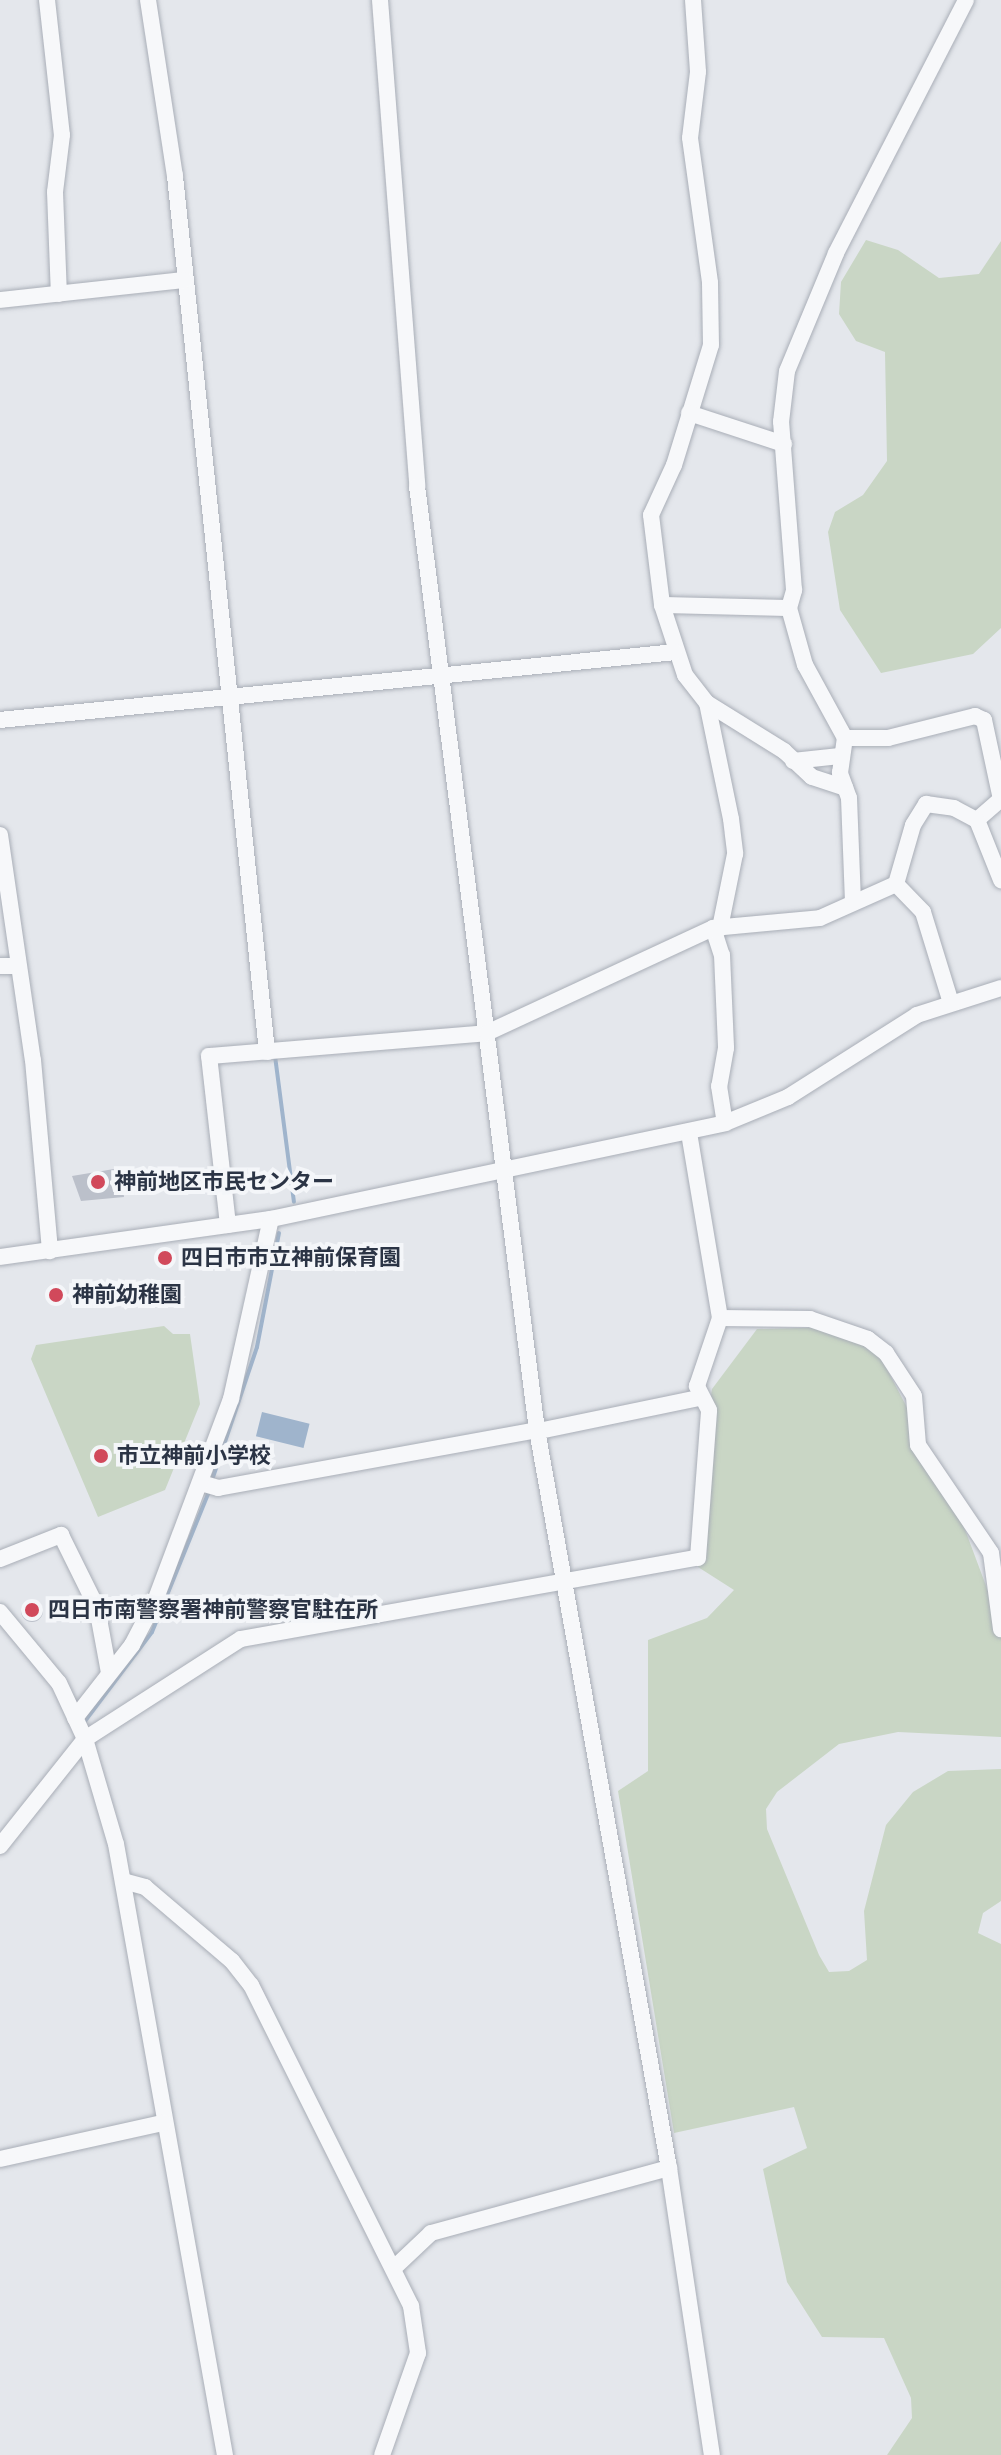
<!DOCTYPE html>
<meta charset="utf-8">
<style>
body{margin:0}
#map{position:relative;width:1001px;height:2455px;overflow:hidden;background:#e4e7ec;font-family:Quicksand,"Noto Sans JP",sans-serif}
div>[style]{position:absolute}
.green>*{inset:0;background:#c9d6c5}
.water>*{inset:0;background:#9fb4cc;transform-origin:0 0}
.stream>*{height:4px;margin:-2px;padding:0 2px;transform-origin:2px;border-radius:2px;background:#9fb4cc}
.building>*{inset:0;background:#bbc0ca}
.round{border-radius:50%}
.roads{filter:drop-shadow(0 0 2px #a9aeb7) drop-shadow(0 0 2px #a9aeb7)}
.minor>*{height:16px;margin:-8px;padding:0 8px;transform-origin:8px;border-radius:8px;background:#f7f8fa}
.dots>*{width:22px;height:22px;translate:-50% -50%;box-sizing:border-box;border:4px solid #f4f6f9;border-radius:50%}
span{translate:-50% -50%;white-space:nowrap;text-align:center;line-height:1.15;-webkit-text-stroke:8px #f4f6f9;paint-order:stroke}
.poi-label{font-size:22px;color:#2b3445;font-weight:700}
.left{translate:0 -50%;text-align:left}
</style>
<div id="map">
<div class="green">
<i style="clip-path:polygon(866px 240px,898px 250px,939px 278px,979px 274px,1001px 241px,1001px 628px,973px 654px,881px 673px,840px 610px,828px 532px,835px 512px,863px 495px,887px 461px,885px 352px,856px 341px,839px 314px,841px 282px)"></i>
<i style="clip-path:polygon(164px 1326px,173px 1334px,190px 1334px,200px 1404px,165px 1490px,98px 1517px,31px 1359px,36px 1345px)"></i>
<i style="clip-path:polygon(839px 1327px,876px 1348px,951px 1492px,1001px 1626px,1001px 1737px,898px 1732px,839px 1744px,777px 1792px,766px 1809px,767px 1829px,819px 1955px,829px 1972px,849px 1971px,867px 1960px,864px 1911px,886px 1825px,913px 1792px,948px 1771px,1001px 1769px,1001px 1901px,983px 1913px,978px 1933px,1001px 1944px,1001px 2455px,887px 2455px,912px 2418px,911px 2398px,884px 2338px,822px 2337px,787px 2282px,763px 2169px,807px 2148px,794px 2107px,674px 2133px,618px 1791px,648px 1771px,648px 1640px,707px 1618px,734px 1590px,698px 1567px,702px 1454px,712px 1389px,757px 1329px)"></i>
</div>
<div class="water">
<i style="left:262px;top:1412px;width:49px;height:25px;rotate:14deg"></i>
</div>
<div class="stream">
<i style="left:275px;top:1056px;width:147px;rotate:82.6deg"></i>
<i style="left:212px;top:1480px;width:140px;rotate:-71.3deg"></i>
<i style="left:257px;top:1347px;width:116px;rotate:-79.1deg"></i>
<i style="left:82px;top:1725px;width:116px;rotate:-53deg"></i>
<i style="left:152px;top:1632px;width:154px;rotate:-67.9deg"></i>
</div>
<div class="building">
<i style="clip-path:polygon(120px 1168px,124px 1197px,81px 1201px,72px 1176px)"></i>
<i class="round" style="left:21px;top:1600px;width:22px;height:22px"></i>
</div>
<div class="roads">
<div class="minor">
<i style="left:47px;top:0;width:136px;rotate:83.7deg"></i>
<i style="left:62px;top:135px;width:57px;rotate:97deg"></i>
<i style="left:55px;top:192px;width:102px;rotate:87.8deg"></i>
<i style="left:148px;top:0;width:178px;rotate:81.3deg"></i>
<i style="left:175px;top:176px;width:881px;rotate:84deg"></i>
<i style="left:380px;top:0;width:487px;rotate:85.6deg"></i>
<i style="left:417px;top:486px;width:952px;rotate:82.76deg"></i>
<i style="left:537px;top:1430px;width:750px;rotate:79.86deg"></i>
<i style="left:669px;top:2168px;width:290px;rotate:81.5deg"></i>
<i style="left:693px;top:0;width:72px;rotate:86deg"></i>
<i style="left:698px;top:72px;width:66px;rotate:96.9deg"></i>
<i style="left:690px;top:138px;width:146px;rotate:82.1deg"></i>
<i style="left:710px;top:283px;width:62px;rotate:89.1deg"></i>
<i style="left:711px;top:345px;width:126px;rotate:107.1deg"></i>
<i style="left:674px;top:465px;width:55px;rotate:114.7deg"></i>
<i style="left:651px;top:515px;width:91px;rotate:83deg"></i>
<i style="left:662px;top:605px;width:74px;rotate:71.8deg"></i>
<i style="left:685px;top:675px;width:36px;rotate:52deg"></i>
<i style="left:707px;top:703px;width:118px;rotate:78.3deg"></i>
<i style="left:731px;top:819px;width:35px;rotate:83deg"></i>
<i style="left:735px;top:854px;width:76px;rotate:101.5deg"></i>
<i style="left:0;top:300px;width:186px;rotate:-6.2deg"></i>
<i style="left:689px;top:413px;width:100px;rotate:18.1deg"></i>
<i style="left:662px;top:605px;width:127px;rotate:1.4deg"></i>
<i style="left:707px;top:703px;width:91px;rotate:31.9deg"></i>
<i style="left:784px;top:751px;width:38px;rotate:43deg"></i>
<i style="left:812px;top:777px;width:35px;rotate:18deg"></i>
<i style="left:0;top:720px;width:678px;rotate:-5.75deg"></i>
<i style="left:845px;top:738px;width:43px"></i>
<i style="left:888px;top:738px;width:90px;rotate:-14.2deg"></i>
<i style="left:975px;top:716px;width:10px;rotate:24deg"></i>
<i style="left:984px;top:720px;width:81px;rotate:77.9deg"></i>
<i style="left:1001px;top:799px;width:32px;rotate:139deg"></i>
<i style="left:793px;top:761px;width:47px;rotate:-6.1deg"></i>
<i style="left:0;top:835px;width:227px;rotate:81.7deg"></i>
<i style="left:33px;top:1060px;width:192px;rotate:84.9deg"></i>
<i style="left:896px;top:884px;width:39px;rotate:46deg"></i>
<i style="left:923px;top:912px;width:92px;rotate:72.9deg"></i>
<i style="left:853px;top:902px;width:104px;rotate:-92.2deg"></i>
<i style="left:849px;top:798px;width:27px;rotate:-110deg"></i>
<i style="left:840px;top:773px;width:35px;rotate:-82deg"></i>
<i style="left:845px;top:738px;width:83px;rotate:-118.7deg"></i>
<i style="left:805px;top:665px;width:59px;rotate:-105.7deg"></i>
<i style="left:789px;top:608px;width:19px;rotate:-74deg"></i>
<i style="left:794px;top:590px;width:169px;rotate:-94.4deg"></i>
<i style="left:781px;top:422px;width:51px;rotate:-83.3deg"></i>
<i style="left:787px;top:371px;width:128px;rotate:-67.4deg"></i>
<i style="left:836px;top:253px;width:284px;rotate:-62.8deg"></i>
<i style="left:713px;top:928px;width:28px;rotate:72deg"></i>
<i style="left:722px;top:955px;width:93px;rotate:87.5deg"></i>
<i style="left:726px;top:1048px;width:39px;rotate:100deg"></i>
<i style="left:719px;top:1086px;width:37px;rotate:81deg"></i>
<i style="left:0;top:966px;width:16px"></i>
<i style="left:228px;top:1225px;width:170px;rotate:-96.4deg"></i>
<i style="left:209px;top:1056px;width:279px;rotate:-4.7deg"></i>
<i style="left:487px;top:1033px;width:249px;rotate:-24.9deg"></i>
<i style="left:713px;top:928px;width:107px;rotate:-5.3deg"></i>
<i style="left:820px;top:918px;width:83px;rotate:-24.1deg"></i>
<i style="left:896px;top:884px;width:61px;rotate:-73.9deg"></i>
<i style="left:913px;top:825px;width:25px;rotate:-58deg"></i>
<i style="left:926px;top:804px;width:28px;rotate:8deg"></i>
<i style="left:954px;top:808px;width:26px;rotate:28deg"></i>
<i style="left:977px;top:820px;width:65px;rotate:68.2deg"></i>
<i style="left:0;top:1257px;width:274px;rotate:-8deg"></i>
<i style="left:271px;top:1219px;width:464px;rotate:-11.9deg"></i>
<i style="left:725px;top:1123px;width:68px;rotate:-22.4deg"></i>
<i style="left:788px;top:1097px;width:153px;rotate:-32.4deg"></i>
<i style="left:917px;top:1015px;width:88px;rotate:-17.8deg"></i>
<i style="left:720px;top:1318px;width:90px;rotate:0.6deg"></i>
<i style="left:810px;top:1319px;width:61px;rotate:19deg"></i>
<i style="left:868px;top:1339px;width:23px;rotate:38deg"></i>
<i style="left:886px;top:1353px;width:51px;rotate:56.9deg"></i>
<i style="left:914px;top:1396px;width:49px;rotate:85.3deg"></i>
<i style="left:918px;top:1445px;width:130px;rotate:55.9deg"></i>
<i style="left:991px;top:1553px;width:77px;rotate:82.5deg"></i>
<i style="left:539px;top:1431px;width:163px;rotate:-11.7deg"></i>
<i style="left:201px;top:1483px;width:18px;rotate:16deg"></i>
<i style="left:218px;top:1488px;width:324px;rotate:-10.3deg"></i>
<i style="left:0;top:1559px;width:66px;rotate:-21.5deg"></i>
<i style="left:61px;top:1535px;width:81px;rotate:63.7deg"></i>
<i style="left:97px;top:1608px;width:66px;rotate:79.5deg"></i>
<i style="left:0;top:1612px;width:92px;rotate:50.3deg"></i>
<i style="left:59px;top:1683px;width:62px;rotate:65.1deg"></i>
<i style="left:85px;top:1739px;width:109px;rotate:73.6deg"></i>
<i style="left:116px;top:1844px;width:621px;rotate:79.89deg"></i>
<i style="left:75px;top:1718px;width:93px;rotate:-52deg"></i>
<i style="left:132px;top:1645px;width:50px;rotate:-62.4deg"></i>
<i style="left:155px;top:1601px;width:216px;rotate:-69.4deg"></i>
<i style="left:231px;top:1399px;width:184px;rotate:-77.5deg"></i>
<i style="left:0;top:1846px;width:137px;rotate:-51.5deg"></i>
<i style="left:85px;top:1739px;width:185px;rotate:-32.7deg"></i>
<i style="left:241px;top:1639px;width:464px;rotate:-10.1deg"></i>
<i style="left:698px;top:1558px;width:148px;rotate:-85.7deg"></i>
<i style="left:709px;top:1410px;width:27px;rotate:-117deg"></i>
<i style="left:697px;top:1386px;width:72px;rotate:-71.3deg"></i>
<i style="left:720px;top:1318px;width:189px;rotate:-99.5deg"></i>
<i style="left:123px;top:1881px;width:23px;rotate:15deg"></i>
<i style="left:145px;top:1887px;width:114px;rotate:40.4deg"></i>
<i style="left:232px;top:1961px;width:31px;rotate:52deg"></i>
<i style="left:251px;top:1985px;width:359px;rotate:63.5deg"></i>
<i style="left:411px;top:2306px;width:48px;rotate:81.5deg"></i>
<i style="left:418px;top:2353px;width:108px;rotate:109.4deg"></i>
<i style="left:0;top:2159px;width:167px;rotate:-12.5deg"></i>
<i style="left:394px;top:2268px;width:51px;rotate:-43.4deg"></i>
<i style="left:431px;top:2233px;width:247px;rotate:-15.3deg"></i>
</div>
</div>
<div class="dots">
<i style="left:98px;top:1182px;background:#d1495b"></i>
<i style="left:165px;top:1258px;background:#d1495b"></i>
<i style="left:56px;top:1295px;background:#d1495b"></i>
<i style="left:101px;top:1456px;background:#d1495b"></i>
<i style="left:32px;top:1610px;background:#d1495b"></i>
</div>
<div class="poi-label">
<span class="left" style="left:114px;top:1182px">神前地区市民センター</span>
<span class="left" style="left:181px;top:1258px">四日市市立神前保育園</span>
<span class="left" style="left:72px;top:1295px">神前幼稚園</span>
<span class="left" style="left:117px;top:1456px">市立神前小学校</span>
<span class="left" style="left:48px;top:1610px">四日市南警察署神前警察官駐在所</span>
</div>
</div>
